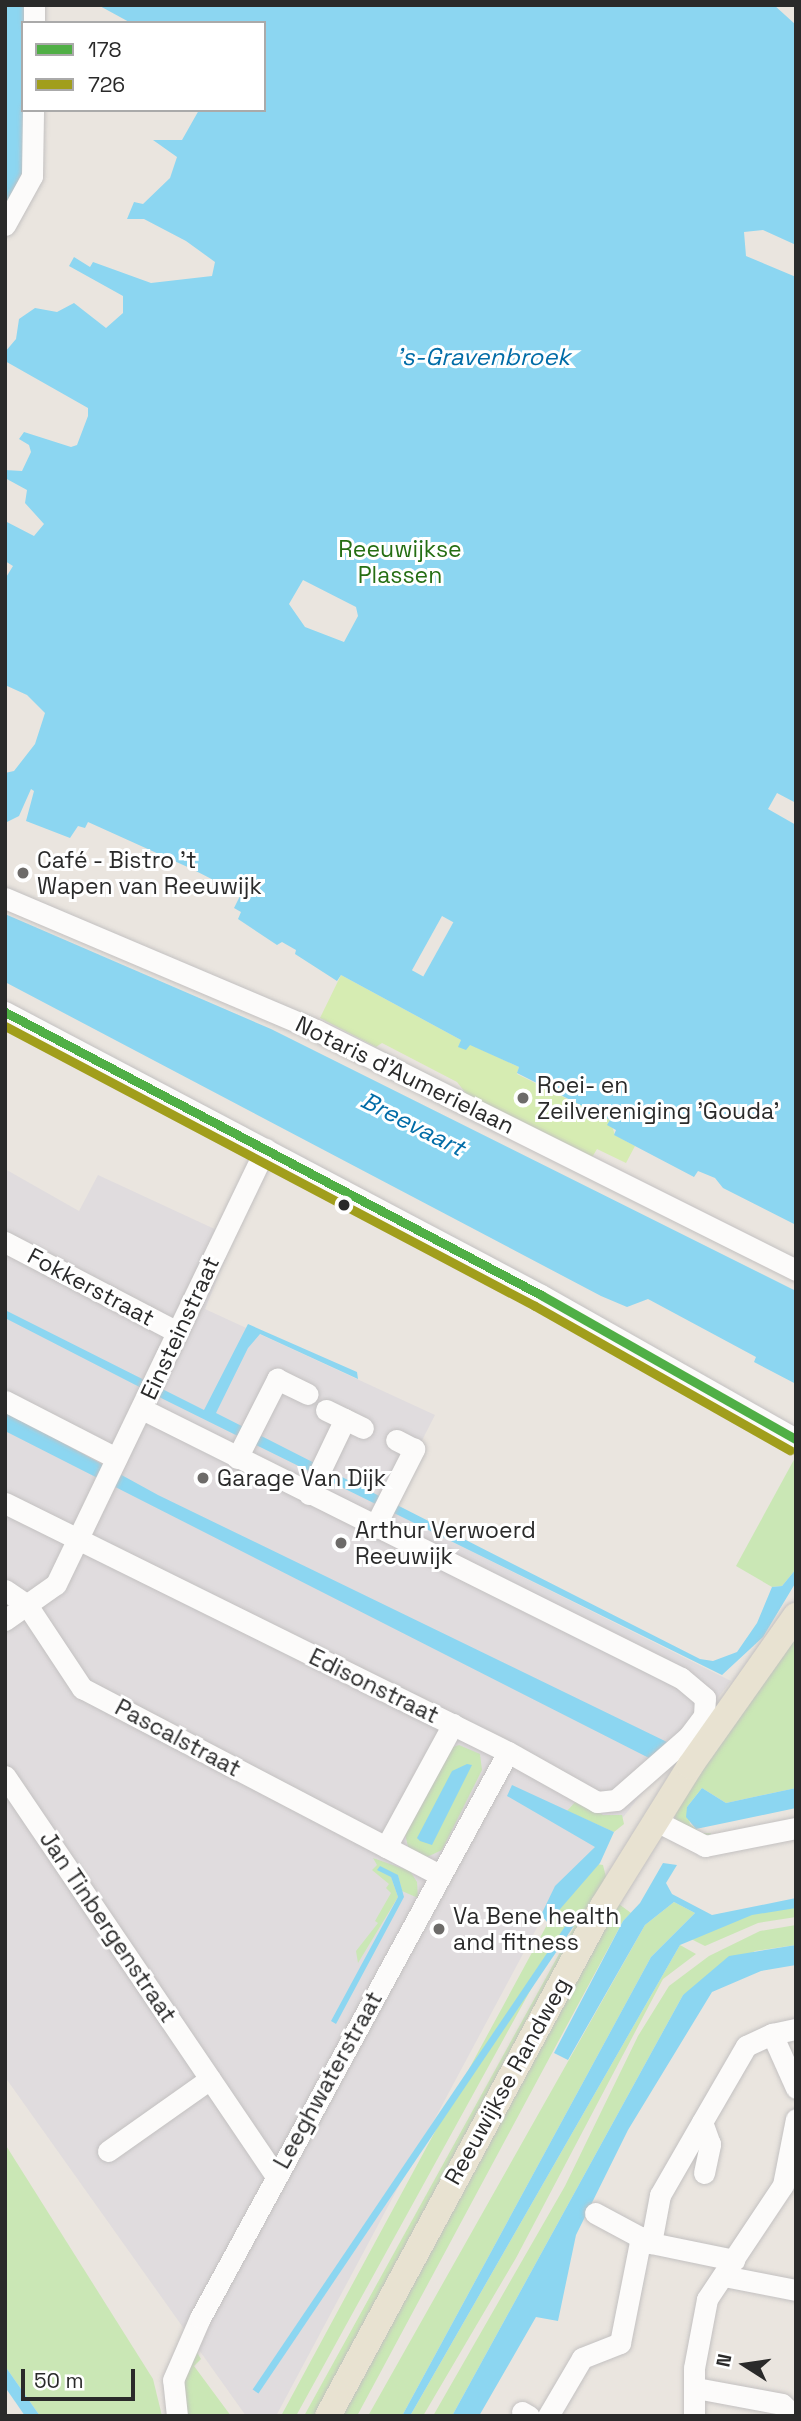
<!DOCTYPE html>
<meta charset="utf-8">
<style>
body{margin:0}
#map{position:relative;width:801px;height:2421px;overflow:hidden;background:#eae5df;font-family:"Space Grotesk",sans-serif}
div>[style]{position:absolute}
.industrial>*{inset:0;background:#e0dcde}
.green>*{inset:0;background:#cae7b5}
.pitch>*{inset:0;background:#d6ecb2}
.water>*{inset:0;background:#8cd6f1;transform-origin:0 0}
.pier>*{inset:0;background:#eae5df;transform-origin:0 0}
.roads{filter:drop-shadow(0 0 2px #c3c1c1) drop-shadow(0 0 2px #c3c1c1)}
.minor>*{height:21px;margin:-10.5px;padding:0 10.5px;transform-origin:10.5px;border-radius:10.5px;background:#fcfbfa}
.major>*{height:26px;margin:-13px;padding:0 13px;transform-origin:13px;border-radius:13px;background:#e8e2d1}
.bus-1>*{height:9px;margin:-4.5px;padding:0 4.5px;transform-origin:4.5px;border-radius:4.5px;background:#50af46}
.bus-2>*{height:9px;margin:-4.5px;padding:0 4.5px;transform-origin:4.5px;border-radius:4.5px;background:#a19e1c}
.dots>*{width:19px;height:19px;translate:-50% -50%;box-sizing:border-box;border:4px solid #fff;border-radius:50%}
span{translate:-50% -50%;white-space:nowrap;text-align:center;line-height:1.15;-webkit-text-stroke:6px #fff;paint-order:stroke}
.park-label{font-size:23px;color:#256e13}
.poi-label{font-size:23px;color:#2a2a2a}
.left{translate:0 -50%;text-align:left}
.street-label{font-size:23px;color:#2a2a2a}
.water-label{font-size:24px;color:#016ca7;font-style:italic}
.frame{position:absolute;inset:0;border:7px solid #2a2a2a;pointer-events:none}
.legend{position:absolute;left:21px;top:21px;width:245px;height:91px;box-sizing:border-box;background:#fff;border:2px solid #aaa;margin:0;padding:9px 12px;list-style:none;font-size:21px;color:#2a2a2a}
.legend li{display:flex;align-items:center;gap:14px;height:35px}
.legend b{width:35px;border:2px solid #aaa}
.north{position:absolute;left:710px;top:2330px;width:70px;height:70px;-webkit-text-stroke:5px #fff;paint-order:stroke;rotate:282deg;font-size:19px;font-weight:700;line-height:28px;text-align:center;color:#2a2a2a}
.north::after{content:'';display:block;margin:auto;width:24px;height:32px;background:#2a2a2a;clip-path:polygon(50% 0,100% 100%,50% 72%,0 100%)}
.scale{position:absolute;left:21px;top:2369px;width:114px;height:32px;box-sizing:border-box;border:4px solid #2a2a2a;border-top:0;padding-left:9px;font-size:21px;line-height:24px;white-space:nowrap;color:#2a2a2a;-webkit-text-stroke:5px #fff;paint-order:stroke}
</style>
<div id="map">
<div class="industrial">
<i style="clip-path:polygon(5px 1169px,79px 1211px,98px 1175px,234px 1238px,205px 1309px,435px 1415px,387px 1509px,731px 1681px,540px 1922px,276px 2416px,246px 2416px,5px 2077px)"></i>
</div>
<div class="green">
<i style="clip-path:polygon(796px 1456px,796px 1569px,782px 1586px,772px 1587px,736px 1566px)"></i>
<i style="clip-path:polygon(796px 1634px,796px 1788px,726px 1803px,702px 1788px,687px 1807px,690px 1824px,701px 1833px,711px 1833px,709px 1838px,676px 1824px,674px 1811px)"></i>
<i style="clip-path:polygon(459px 1745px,480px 1754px,482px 1770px,442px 1850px,427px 1857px,408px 1847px,405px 1834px,450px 1748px)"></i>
<i style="clip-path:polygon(577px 1800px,603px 1815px,622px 1815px,624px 1824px,614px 1832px,567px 1811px)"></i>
<i style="clip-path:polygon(373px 1858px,410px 1871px,417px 1882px,418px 1898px,402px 1891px,398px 1875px,391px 1877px,398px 1897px,358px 1963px,356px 1951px,378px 1923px,375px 1921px,391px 1893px,386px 1888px,389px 1884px,372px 1870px,377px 1865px)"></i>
<i style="clip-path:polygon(597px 1864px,603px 1865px,607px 1881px,315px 2416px,304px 2416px,574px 1927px,568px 1922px,296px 2416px,281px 2416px,548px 1923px)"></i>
<i style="clip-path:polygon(674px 1902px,695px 1913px,651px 1957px,402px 2416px,368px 2416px,645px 1925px)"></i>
<i style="clip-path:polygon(619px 1904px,631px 1913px,623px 1921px,357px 2416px,337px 2416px)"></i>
<i style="clip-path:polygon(796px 1906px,796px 1917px,758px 1923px,705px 1946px,689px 1938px,710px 1929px,718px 1914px)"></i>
<i style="clip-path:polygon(796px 1925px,796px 1945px,755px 1951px,683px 1995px,452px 2416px,433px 2416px,565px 2186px,638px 2036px,669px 1986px,709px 1956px,760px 1931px)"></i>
<i style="clip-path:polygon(680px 1945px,696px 1954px,663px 1979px,516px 2258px,423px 2416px,410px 2416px)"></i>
<i style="clip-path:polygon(5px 2144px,153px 2379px,162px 2416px,40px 2416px,5px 2366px)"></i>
<i style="clip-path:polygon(195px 2349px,201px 2359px,194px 2366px,231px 2416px,188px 2416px,182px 2378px)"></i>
</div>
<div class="pitch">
<i style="clip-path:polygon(341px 975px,461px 1040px,459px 1046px,469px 1044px,519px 1067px,517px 1074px,610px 1120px,615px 1135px,635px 1146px,626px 1163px,597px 1149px,591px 1159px,468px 1096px,457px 1082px,382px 1043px,376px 1047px,320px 1018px)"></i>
</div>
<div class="water">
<i style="clip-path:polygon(5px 5px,25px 5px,23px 110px,27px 163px,5px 208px)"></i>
<i style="clip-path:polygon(evenodd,98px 5px,774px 5px,796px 25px,796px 245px,763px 230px,744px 232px,746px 256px,796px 277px,796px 803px,777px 793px,768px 809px,796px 825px,796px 1225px,723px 1188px,715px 1178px,698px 1171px,694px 1177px,614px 1135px,616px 1130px,607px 1125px,610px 1120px,517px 1073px,519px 1067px,470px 1045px,466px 1050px,458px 1047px,461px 1040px,341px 975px,337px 981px,295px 954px,296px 950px,282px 942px,277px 945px,238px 919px,241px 912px,234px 908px,240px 896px,228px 896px,231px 889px,192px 869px,88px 822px,85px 828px,78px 826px,70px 838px,26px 821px,34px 791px,31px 789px,19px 816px,5px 823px,5px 773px,14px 771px,35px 744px,45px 713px,27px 695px,5px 685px,5px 579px,13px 566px,5px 561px,5px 521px,34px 536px,44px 524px,25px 503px,27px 490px,5px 478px,5px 470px,22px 471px,31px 452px,29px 445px,19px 439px,24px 432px,71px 447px,77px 445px,88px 416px,88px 408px,5px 361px,5px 352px,16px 339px,19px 319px,35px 308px,57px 312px,74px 303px,106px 328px,123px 313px,123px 296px,69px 266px,74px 257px,90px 267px,93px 262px,151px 283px,212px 276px,215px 262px,186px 241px,144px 219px,127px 219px,134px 202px,143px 204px,170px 178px,177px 157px,153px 140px,182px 140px,199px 110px,264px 110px,264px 23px,131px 23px,98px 5px,303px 580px,356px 607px,358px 616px,344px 642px,305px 627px,289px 604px,303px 580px)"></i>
<i style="clip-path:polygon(5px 914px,271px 1029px,796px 1291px,796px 1384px,754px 1362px,756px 1357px,648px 1299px,627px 1307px,601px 1296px,5px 982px)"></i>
<i style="clip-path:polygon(5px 1310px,204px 1410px,248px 1324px,357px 1372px,358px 1379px,260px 1334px,248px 1348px,216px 1413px,700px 1659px,713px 1661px,737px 1652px,757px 1623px,772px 1587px,782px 1586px,796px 1569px,796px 1582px,763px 1637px,722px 1675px,157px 1396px,5px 1318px)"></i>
<i style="clip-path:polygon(5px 1411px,158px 1495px,667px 1742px,649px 1758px,5px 1431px)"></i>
<i style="clip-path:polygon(467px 1764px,472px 1765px,432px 1845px,420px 1841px,417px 1838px,452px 1771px)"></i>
<i style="clip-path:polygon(512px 1785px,614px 1832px,600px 1863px,548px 1923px,541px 1915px,555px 1886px,595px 1847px,507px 1796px)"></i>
<i style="clip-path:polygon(702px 1788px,726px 1803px,796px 1788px,796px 1808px,696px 1829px,686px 1817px,687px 1807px)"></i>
<i style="clip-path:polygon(663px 1863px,677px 1865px,666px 1883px,672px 1894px,712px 1915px,796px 1898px,796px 1908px,752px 1915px,680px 1945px,410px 2416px,402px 2416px,651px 1957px,695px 1913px,674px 1902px,645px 1925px,568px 2060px,554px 2053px,623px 1921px,640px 1903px)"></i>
<i style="clip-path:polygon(380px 1866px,398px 1875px,404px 1897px,336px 2024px,331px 2021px,398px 1897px,391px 1877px,377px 1870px)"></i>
<i style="left:568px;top:1922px;width:7px;height:564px;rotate:34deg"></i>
<i style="clip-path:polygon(796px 1945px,796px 1965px,761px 1971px,712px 1992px,628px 2130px,576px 2235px,558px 2321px,536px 2317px,479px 2416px,452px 2416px,683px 1995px,729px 1956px)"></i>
<i style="clip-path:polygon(5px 2366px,40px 2416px,25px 2416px,5px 2387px)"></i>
</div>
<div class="pier">
<i style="left:442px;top:916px;width:13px;height:62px;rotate:29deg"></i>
</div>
<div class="roads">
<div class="minor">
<i style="left:34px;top:23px;width:18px;rotate:-90deg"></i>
<i style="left:5px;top:225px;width:56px;rotate:-61.1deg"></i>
<i style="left:32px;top:176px;width:66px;rotate:-89.1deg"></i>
<i style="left:5px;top:898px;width:338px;rotate:23deg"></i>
<i style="left:316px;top:1030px;width:537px;rotate:26.57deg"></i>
<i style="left:5px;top:1012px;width:606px;rotate:27.83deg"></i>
<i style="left:541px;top:1295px;width:293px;rotate:29.5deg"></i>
<i style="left:5px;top:1242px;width:194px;rotate:27.6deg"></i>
<i style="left:5px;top:1401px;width:125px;rotate:27.2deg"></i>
<i style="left:326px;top:1410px;width:41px;rotate:25.9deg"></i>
<i style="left:237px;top:1458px;width:89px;rotate:-63.1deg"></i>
<i style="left:277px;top:1379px;width:34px;rotate:26deg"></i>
<i style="left:309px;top:1494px;width:83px;rotate:-64.4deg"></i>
<i style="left:5px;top:1503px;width:561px;rotate:26.34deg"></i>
<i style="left:508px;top:1752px;width:102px;rotate:29.3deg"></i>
<i style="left:597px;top:1802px;width:19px;rotate:-6deg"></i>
<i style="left:616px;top:1800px;width:96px;rotate:-41.2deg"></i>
<i style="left:688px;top:1737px;width:26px;rotate:-53deg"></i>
<i style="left:704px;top:1716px;width:18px;rotate:-87deg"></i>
<i style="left:705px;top:1698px;width:31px;rotate:-140deg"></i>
<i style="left:681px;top:1678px;width:602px;rotate:-153.48deg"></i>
<i style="left:374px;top:1528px;width:89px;rotate:-63.1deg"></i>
<i style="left:414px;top:1449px;width:20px;rotate:-153deg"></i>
<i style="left:5px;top:1590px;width:27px;rotate:34deg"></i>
<i style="left:27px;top:1605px;width:100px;rotate:56.5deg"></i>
<i style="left:82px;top:1688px;width:403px;rotate:27.6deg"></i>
<i style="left:5px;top:1620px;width:62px;rotate:-35.2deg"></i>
<i style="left:56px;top:1584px;width:483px;rotate:-64.3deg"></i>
<i style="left:5px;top:1776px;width:482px;rotate:55.9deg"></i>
<i style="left:656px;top:1821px;width:55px;rotate:27deg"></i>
<i style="left:705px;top:1846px;width:93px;rotate:-11.2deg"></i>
<i style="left:386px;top:1847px;width:140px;rotate:-61.4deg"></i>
<i style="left:772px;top:2034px;width:59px;rotate:66deg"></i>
<i style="left:108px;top:2151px;width:125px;rotate:-35.2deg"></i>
<i style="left:704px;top:2173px;width:30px;rotate:-78deg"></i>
<i style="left:710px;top:2144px;width:23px;rotate:-110deg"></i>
<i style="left:702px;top:2122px;width:88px;rotate:-59.9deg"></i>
<i style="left:746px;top:2046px;width:29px;rotate:-25deg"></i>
<i style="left:772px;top:2034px;width:25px;rotate:-12deg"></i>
<i style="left:595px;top:2213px;width:64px;rotate:28.2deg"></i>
<i style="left:651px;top:2243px;width:85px;rotate:11.6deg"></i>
<i style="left:651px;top:2243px;width:49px;rotate:-79.4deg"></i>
<i style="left:660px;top:2195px;width:84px;rotate:-60.1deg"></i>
<i style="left:724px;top:2276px;width:73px;rotate:11deg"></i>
<i style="left:696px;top:2388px;width:87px;rotate:10.5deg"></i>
<i style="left:782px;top:2404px;width:17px;rotate:45deg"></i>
<i style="left:522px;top:2412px;width:8px;rotate:30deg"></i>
<i style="left:177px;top:2416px;width:36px;rotate:-96deg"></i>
<i style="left:173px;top:2380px;width:68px;rotate:-66.5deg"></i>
<i style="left:200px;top:2318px;width:644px;rotate:-61.45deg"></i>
<i style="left:548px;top:2416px;width:67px;rotate:-59.6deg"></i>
<i style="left:582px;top:2358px;width:41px;rotate:-21.5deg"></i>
<i style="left:620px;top:2343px;width:108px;rotate:-78.8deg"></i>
<i style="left:694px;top:2416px;width:48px;rotate:-90deg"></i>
<i style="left:694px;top:2368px;width:70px;rotate:-79.3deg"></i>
<i style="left:707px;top:2299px;width:137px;rotate:-56.3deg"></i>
<i style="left:783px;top:2185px;width:67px;rotate:-78.9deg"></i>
</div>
<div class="major">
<i style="left:328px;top:2416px;width:579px;rotate:-61.67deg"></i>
<i style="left:603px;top:1906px;width:165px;rotate:-58.1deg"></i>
<i style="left:690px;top:1766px;width:184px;rotate:-54.8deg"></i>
</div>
</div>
<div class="bus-1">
<i style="left:5px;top:1012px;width:606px;rotate:27.83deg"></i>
<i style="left:541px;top:1295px;width:293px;rotate:29.5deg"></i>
</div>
<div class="bus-2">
<i style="left:5px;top:1026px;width:599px;rotate:27.85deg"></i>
<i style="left:535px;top:1306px;width:293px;rotate:29.5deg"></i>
</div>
<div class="dots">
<i style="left:23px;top:873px;background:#6d6b69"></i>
<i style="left:523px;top:1098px;background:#6d6b69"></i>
<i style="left:344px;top:1205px;background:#2a2a2a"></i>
<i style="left:203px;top:1478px;background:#6d6b69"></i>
<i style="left:341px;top:1543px;background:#6d6b69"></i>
<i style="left:439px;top:1929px;background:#6d6b69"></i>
</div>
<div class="park-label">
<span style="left:400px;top:562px">Reeuwijkse<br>Plassen</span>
</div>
<div class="poi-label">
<span class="left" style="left:37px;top:873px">Café - Bistro 't<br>Wapen van Reeuwijk</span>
<span class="left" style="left:537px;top:1098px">Roei- en<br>Zeilvereniging 'Gouda'</span>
<span class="left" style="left:217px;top:1478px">Garage Van Dijk</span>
<span class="left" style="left:355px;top:1543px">Arthur Verwoerd<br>Reeuwijk</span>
<span class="left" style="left:453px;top:1929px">Va Bene health<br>and fitness</span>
</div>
<div class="street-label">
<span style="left:405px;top:1075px;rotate:26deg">Notaris d'Aumerielaan</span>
<span style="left:91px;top:1287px;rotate:28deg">Fokkerstraat</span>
<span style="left:180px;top:1328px;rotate:-65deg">Einsteinstraat</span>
<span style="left:374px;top:1686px;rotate:26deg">Edisonstraat</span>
<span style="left:178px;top:1738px;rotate:28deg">Pascalstraat</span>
<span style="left:108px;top:1927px;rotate:56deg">Jan Tinbergenstraat</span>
<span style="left:328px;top:2080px;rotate:-61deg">Leeghwaterstraat</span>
<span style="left:507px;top:2081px;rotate:-61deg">Reeuwijkse Randweg</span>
</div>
<div class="water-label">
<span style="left:483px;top:357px">'s-Gravenbroek</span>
<span style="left:413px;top:1124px;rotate:27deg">Breevaart</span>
</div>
<div class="frame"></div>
<ul class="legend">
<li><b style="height:9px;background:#50af46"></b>178</li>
<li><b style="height:9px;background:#a19e1c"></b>726</li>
</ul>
<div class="north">N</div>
<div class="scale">50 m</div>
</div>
